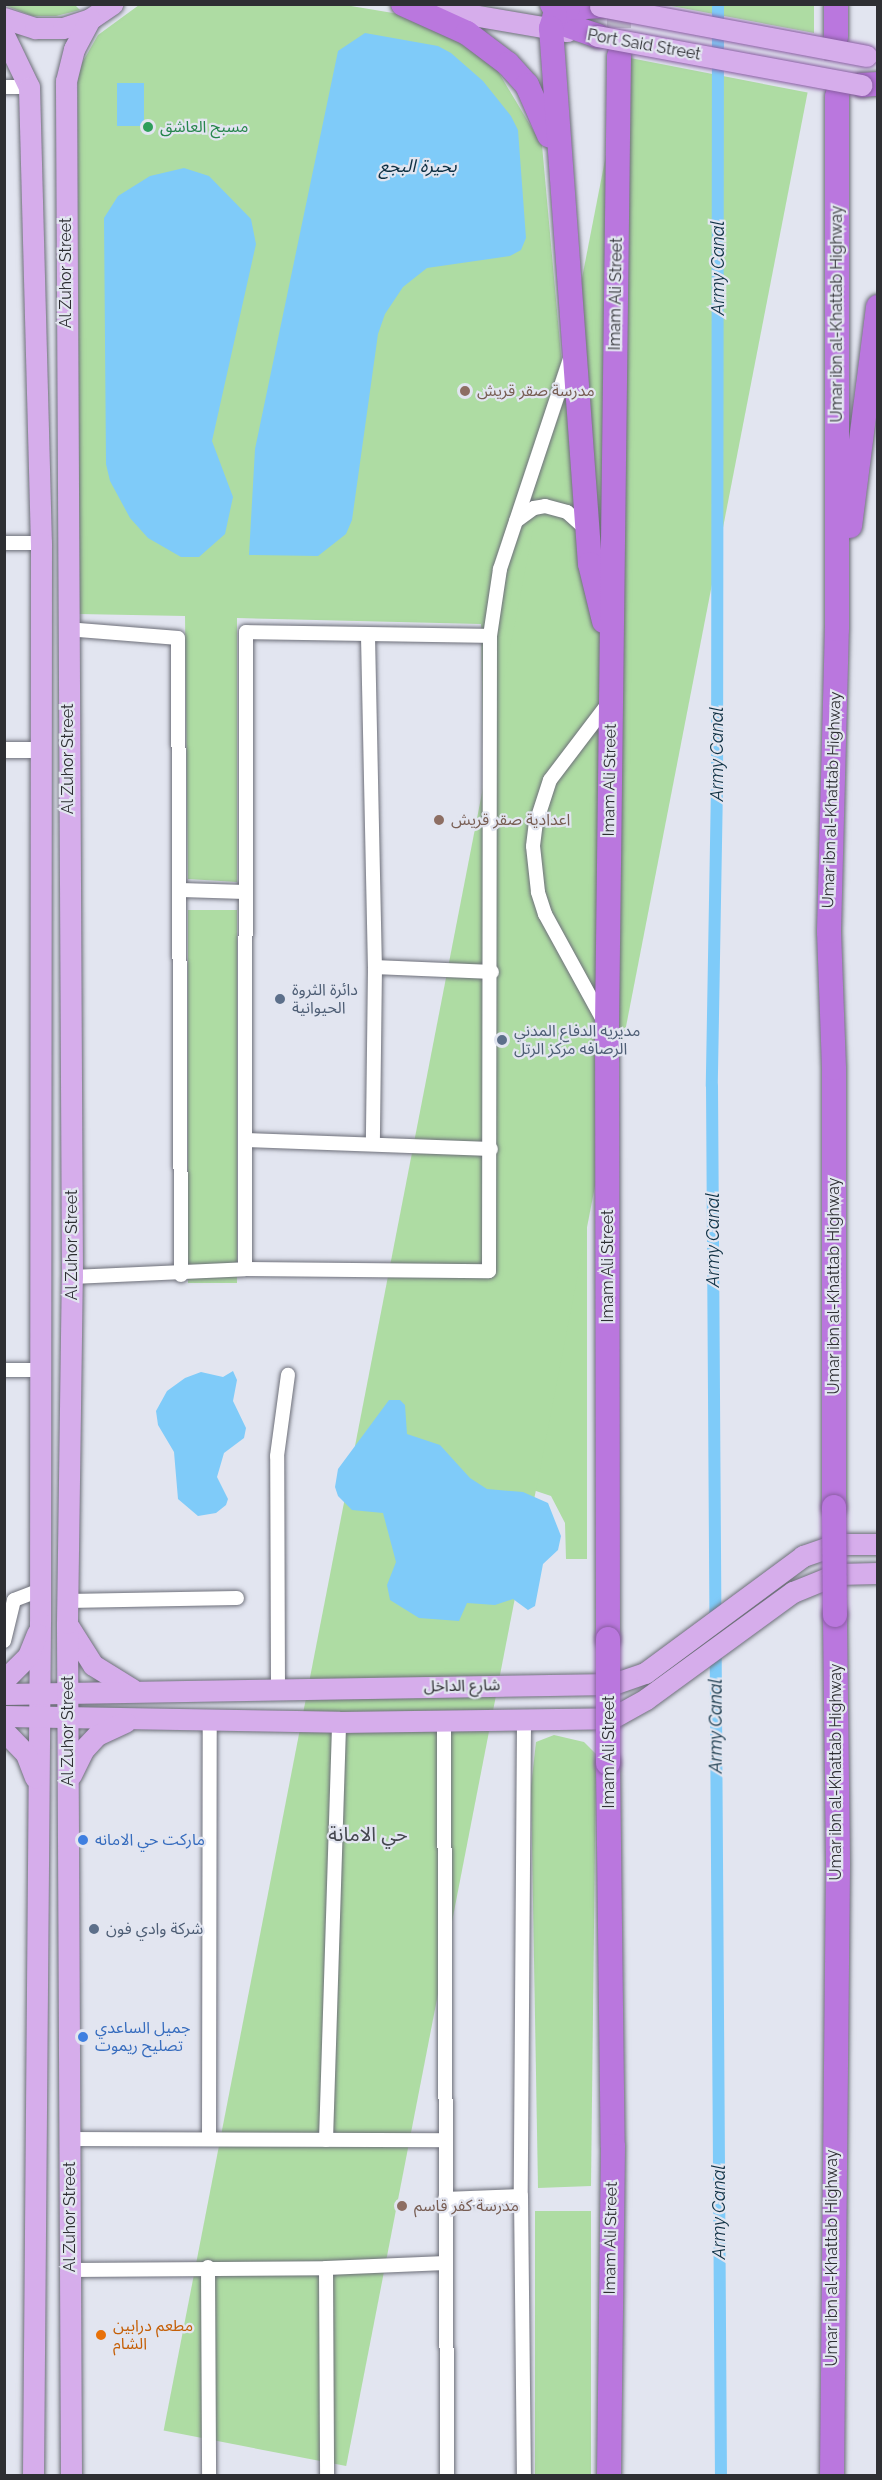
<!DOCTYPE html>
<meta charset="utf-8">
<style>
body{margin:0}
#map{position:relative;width:882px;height:2480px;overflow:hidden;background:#e2e5f0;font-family:Raleway,"Noto Sans Arabic",sans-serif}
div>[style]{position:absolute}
.green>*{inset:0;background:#aedca3;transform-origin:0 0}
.water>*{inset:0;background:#7fcbf9;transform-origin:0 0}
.canal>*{height:12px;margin:-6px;padding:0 6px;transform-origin:6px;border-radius:6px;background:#7fcbf9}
.motorway-tunnel>*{height:24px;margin-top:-12px;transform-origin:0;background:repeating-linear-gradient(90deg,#bec1ca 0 24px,transparent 0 36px)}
.roads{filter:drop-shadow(0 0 2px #6d6f79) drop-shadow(0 0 2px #6d6f79)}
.minor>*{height:14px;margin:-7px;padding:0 7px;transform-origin:7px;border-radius:7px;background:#fff}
.tertiary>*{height:16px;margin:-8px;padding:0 8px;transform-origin:8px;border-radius:8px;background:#fff}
.primary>*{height:21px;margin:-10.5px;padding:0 10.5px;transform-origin:10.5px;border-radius:10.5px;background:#d6adeb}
.motorway>*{height:24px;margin:-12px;padding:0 12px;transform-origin:12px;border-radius:12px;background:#ba77de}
.bridges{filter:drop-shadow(0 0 2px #895ea2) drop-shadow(0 0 2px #895ea2)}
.primary-bridge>*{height:21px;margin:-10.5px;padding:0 10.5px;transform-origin:10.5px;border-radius:10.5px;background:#d6adeb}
.motorway-bridge>*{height:24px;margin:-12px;padding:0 12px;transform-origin:12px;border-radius:12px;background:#ba77de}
.dots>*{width:16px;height:16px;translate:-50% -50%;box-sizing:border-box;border:3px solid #e2e5f0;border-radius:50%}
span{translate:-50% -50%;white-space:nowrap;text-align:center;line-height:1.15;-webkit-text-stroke:4.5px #e2e5f0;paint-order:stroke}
.street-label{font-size:16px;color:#2e2f33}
.leisure-label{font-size:16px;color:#27864d}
.left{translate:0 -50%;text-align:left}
.education-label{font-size:16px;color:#785e54}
.service-label{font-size:16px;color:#4e5e75}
.shop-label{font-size:16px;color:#366cbe}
.food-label{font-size:16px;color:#c56008}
.water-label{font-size:18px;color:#0e3043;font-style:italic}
.quarter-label{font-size:20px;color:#45474f}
.frame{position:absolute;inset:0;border:6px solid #2e2f33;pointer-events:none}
</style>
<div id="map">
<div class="green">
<i style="clip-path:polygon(4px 5px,75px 5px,80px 10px,56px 16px,33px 16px)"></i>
<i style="clip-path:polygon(139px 5px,345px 5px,423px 18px,496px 68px,542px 145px,587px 642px,587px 1559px,566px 1559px,565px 1523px,551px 1496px,527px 1488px,492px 1485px,478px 1476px,449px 1443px,417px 1428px,415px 1381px,493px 1378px,481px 624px,237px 618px,237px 882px,188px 879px,185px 616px,79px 614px,78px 70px,98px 35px)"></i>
<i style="clip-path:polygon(666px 5px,814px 5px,814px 33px)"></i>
<i style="left:625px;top:57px;width:186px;height:2418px;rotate:11deg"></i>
<i style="left:188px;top:910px;width:49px;height:373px"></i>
<i style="clip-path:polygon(554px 1735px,584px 1742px,596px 1754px,591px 2186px,538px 2188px,531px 1787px,536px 1742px)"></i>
<i style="left:535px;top:2211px;width:56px;height:264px"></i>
</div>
<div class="water">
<i style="clip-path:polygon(365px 33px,438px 46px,451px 53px,483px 81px,511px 116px,518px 130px,526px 238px,521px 250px,510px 256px,427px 268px,403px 287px,385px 314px,378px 334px,352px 520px,346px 534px,318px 556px,249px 555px,255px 449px,338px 51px)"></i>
<i style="left:117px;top:83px;width:27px;height:43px"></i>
<i style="clip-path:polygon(184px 168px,209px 176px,251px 219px,256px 244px,212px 441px,233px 497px,225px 534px,199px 557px,181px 557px,148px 538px,130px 518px,110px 481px,106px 464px,104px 218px,118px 196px,150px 176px)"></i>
<i style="clip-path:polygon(233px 1371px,237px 1380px,233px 1401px,246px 1428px,244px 1438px,224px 1453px,217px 1477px,228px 1499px,226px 1505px,216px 1513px,198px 1516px,178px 1499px,174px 1452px,158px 1425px,156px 1411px,167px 1391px,185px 1378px,201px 1372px,223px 1377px)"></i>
<i style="clip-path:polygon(389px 1400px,400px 1400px,405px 1405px,407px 1434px,440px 1445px,470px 1478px,487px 1489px,523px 1492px,548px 1503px,561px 1536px,558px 1550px,543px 1564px,535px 1606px,528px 1610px,513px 1599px,495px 1605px,467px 1603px,459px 1621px,419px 1618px,390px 1600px,387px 1585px,396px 1562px,383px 1513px,352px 1510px,338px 1496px,335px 1487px,338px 1469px)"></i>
</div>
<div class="canal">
<i style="left:718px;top:4px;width:782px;rotate:90.07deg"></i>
<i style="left:717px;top:786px;width:300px;rotate:91deg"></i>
<i style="left:712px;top:1086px;width:1390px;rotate:89.63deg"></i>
</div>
<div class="motorway-tunnel">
<i style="left:619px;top:4px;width:52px;rotate:90deg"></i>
<i style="left:836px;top:37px;width:59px;rotate:89deg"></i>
</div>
<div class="roads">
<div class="minor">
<i style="left:4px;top:87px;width:25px"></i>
<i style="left:516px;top:521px;width:22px;rotate:-36deg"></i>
<i style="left:534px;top:508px;width:11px;rotate:-10deg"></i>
<i style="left:545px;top:506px;width:23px;rotate:15deg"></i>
<i style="left:567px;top:512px;width:27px;rotate:42deg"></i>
<i style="left:4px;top:543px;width:37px"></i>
<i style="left:67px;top:629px;width:111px;rotate:4.6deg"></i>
<i style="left:178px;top:638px;width:637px;rotate:89.73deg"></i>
<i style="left:368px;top:636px;width:331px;rotate:88.8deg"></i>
<i style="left:375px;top:967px;width:176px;rotate:90.7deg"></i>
<i style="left:180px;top:890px;width:66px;rotate:1.7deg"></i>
<i style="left:375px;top:967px;width:117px;rotate:2.4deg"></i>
<i style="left:603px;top:1020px;width:121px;rotate:-118.7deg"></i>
<i style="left:545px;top:914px;width:23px;rotate:-108deg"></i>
<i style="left:538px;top:892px;width:46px;rotate:-96.2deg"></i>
<i style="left:533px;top:846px;width:23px;rotate:-83deg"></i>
<i style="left:536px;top:823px;width:45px;rotate:-72deg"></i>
<i style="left:550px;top:780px;width:99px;rotate:-52.8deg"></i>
<i style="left:246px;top:1140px;width:245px;rotate:2.1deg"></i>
<i style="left:245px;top:1269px;width:637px;rotate:-89.91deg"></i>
<i style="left:246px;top:632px;width:244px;rotate:0.9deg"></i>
<i style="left:72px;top:1277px;width:173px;rotate:-2.6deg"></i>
<i style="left:245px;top:1269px;width:244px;rotate:0.5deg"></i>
<i style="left:489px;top:1271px;width:635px;rotate:-89.91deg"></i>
<i style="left:490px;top:636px;width:68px;rotate:-81.5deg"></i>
<i style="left:500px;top:569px;width:221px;rotate:-71.6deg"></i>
<i style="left:4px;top:1370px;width:36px"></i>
<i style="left:67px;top:1601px;width:170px;rotate:-1deg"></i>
<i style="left:4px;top:1641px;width:42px;rotate:-76.3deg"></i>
<i style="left:14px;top:1600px;width:28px;rotate:-21deg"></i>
<i style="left:278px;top:1688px;width:232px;rotate:-90.2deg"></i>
<i style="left:277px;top:1456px;width:82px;rotate:-82.3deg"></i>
<i style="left:444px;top:1722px;width:754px;rotate:89.77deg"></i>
<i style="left:524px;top:1722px;width:474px;rotate:90.4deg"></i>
<i style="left:521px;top:2196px;width:280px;rotate:89.4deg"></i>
<i style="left:70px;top:2139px;width:375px;rotate:0.2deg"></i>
<i style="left:209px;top:2139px;width:419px;rotate:-89.9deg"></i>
<i style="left:326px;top:2140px;width:418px;rotate:-88.2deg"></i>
<i style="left:445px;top:2199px;width:76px;rotate:-2.3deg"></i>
<i style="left:208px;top:2267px;width:209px;rotate:89.7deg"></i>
<i style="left:326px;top:2268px;width:208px;rotate:89.7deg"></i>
<i style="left:70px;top:2270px;width:256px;rotate:-0.4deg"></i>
<i style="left:326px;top:2268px;width:120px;rotate:-2.4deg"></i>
</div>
<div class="tertiary">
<i style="left:4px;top:750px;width:36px"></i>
</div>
<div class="primary">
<i style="left:420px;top:6px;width:149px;rotate:9.7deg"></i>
<i style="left:4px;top:18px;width:33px;rotate:18deg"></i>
<i style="left:35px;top:28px;width:28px"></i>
<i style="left:63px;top:28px;width:28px;rotate:-18deg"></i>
<i style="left:90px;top:19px;width:27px;rotate:-34deg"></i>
<i style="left:4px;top:35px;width:58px;rotate:64.3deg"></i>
<i style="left:29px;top:87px;width:456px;rotate:88.5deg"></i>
<i style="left:41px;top:543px;width:1079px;rotate:90.05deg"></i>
<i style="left:40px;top:1622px;width:854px;rotate:90.47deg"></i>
<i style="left:69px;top:1627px;width:45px;rotate:57.7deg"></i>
<i style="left:93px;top:1665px;width:46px;rotate:31.6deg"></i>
<i style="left:4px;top:1680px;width:34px;rotate:-45deg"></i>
<i style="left:28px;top:1656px;width:24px;rotate:-68deg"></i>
<i style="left:4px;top:1694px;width:609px;rotate:-0.94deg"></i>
<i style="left:613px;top:1684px;width:34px;rotate:-19deg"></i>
<i style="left:645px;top:1673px;width:197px;rotate:-36.5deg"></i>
<i style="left:803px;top:1556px;width:36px;rotate:-19deg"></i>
<i style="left:837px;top:1544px;width:41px"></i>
<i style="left:4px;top:1716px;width:335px;rotate:1deg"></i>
<i style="left:339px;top:1722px;width:273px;rotate:-0.8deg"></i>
<i style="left:612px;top:1718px;width:39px;rotate:-29deg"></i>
<i style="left:646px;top:1699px;width:182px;rotate:-36.1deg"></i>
<i style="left:793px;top:1592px;width:48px;rotate:-22.2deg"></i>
<i style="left:837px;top:1574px;width:41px;rotate:-1.4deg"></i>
<i style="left:4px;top:1731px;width:32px;rotate:46deg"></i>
<i style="left:26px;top:1754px;width:25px;rotate:69deg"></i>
<i style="left:71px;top:1775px;width:28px;rotate:-64deg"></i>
<i style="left:83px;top:1750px;width:21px;rotate:-47deg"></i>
<i style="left:97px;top:1735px;width:31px;rotate:-25deg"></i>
<i style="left:71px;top:2476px;width:853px;rotate:-90.27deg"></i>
<i style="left:67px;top:1623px;width:346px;rotate:-89.2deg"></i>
<i style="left:72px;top:1277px;width:1196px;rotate:-90.29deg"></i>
<i style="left:66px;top:81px;width:33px;rotate:-76deg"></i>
<i style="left:74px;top:49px;width:34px;rotate:-62deg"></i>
</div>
<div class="motorway">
<i style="left:403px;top:4px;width:70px;rotate:24.4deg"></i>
<i style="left:467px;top:33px;width:51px;rotate:37.1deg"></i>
<i style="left:508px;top:64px;width:28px;rotate:48deg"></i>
<i style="left:527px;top:85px;width:55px;rotate:66.3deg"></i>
<i style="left:552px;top:4px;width:23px;rotate:61deg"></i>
<i style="left:563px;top:24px;width:36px;rotate:19deg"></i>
<i style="left:600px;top:6px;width:32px;rotate:176deg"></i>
<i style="left:568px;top:8px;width:15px;rotate:152deg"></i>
<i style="left:555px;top:15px;width:14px;rotate:107deg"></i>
<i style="left:551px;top:28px;width:537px;rotate:85.84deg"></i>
<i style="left:590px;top:564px;width:59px;rotate:76.2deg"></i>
<i style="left:836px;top:37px;width:33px;rotate:-90deg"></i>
<i style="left:862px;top:85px;width:16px;rotate:-4deg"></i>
<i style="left:850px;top:526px;width:221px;rotate:-82.7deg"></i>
<i style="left:834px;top:1507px;width:439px;rotate:-90deg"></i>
<i style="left:834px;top:1068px;width:137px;rotate:-92.1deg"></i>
<i style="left:829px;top:931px;width:302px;rotate:-88.5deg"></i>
<i style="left:837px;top:629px;width:533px;rotate:-90deg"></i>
<i style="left:608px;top:1639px;width:613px;rotate:-90.09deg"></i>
<i style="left:607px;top:1026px;width:970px;rotate:-89.29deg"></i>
<i style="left:608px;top:1763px;width:383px;rotate:89.3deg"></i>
<i style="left:613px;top:2146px;width:330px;rotate:90.7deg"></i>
<i style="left:832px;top:2476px;width:612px;rotate:-89.44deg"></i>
<i style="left:838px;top:1864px;width:249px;rotate:-90.7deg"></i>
</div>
</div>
<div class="bridges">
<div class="primary-bridge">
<i style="left:600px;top:6px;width:271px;rotate:10.6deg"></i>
<i style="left:597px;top:36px;width:269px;rotate:10.5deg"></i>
</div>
<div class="motorway-bridge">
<i style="left:834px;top:1507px;width:108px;rotate:89.5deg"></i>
<i style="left:608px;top:1639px;width:124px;rotate:90deg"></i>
</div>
</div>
<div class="dots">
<i style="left:148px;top:127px;background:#2e9e5b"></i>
<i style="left:465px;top:391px;background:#8d6e63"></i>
<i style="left:439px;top:820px;background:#8d6e63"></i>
<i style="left:280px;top:999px;background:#5c6f8a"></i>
<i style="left:502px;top:1040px;background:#5c6f8a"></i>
<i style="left:83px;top:1840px;background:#3f7fe0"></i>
<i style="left:94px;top:1929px;background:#5c6f8a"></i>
<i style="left:83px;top:2037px;background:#3f7fe0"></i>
<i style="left:402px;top:2206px;background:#8d6e63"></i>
<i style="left:101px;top:2335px;background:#e8710a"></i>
</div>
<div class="street-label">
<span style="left:644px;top:45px;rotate:10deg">Port Said Street</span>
<span style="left:66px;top:273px;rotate:-90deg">Al Zuhor Street</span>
<span style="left:616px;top:294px;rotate:-89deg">Imam Ali Street</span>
<span style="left:837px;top:314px;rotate:-90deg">Umar ibn al-Khattab Highway</span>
<span style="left:68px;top:759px;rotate:-90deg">Al Zuhor Street</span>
<span style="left:610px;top:780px;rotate:-89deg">Imam Ali Street</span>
<span style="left:832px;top:800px;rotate:-88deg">Umar ibn al-Khattab Highway</span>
<span style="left:72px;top:1245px;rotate:-90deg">Al Zuhor Street</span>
<span style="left:608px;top:1266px;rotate:-90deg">Imam Ali Street</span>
<span style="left:834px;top:1286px;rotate:-90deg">Umar ibn al-Khattab Highway</span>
<span style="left:462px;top:1686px;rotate:-1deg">شارع الداخل</span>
<span style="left:68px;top:1731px;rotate:-90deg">Al Zuhor Street</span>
<span style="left:609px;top:1752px;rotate:-90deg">Imam Ali Street</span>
<span style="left:836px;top:1772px;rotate:-90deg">Umar ibn al-Khattab Highway</span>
<span style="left:70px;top:2217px;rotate:-90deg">Al Zuhor Street</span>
<span style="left:611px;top:2238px;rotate:-89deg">Imam Ali Street</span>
<span style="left:832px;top:2258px;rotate:-90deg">Umar ibn al-Khattab Highway</span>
</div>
<div class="leisure-label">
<span class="left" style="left:160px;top:127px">مسبح العاشق</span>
</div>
<div class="education-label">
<span class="left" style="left:477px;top:391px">مدرسة صقر قريش</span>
<span class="left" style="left:451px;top:820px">اعدادية صقر قريش</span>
<span class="left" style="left:414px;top:2206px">مدرسة كفر قاسم</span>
</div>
<div class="service-label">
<span class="left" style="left:292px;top:999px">دائرة الثروة<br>الحيوانية</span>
<span class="left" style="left:514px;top:1040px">مديريه الدفاع المدني<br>الرصافه مركز الرتل</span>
<span class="left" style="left:106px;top:1929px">شركة وادي فون</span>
</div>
<div class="shop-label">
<span class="left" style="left:95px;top:1840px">ماركت حي الامانه</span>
<span class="left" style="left:95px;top:2037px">جميل الساعدي<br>تصليح ريموت</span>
</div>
<div class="food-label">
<span class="left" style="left:113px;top:2335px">مطعم درابين<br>الشام</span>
</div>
<div class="water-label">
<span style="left:418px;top:166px">بحيرة البجع</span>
<span style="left:718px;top:268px;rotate:-90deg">Army Canal</span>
<span style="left:717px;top:754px;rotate:-90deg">Army Canal</span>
<span style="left:713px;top:1240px;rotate:-90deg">Army Canal</span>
<span style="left:716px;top:1726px;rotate:-90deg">Army Canal</span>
<span style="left:719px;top:2212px;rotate:-90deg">Army Canal</span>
</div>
<div class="quarter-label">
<span style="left:368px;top:1834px">حي الامانة</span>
</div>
<div class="frame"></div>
</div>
